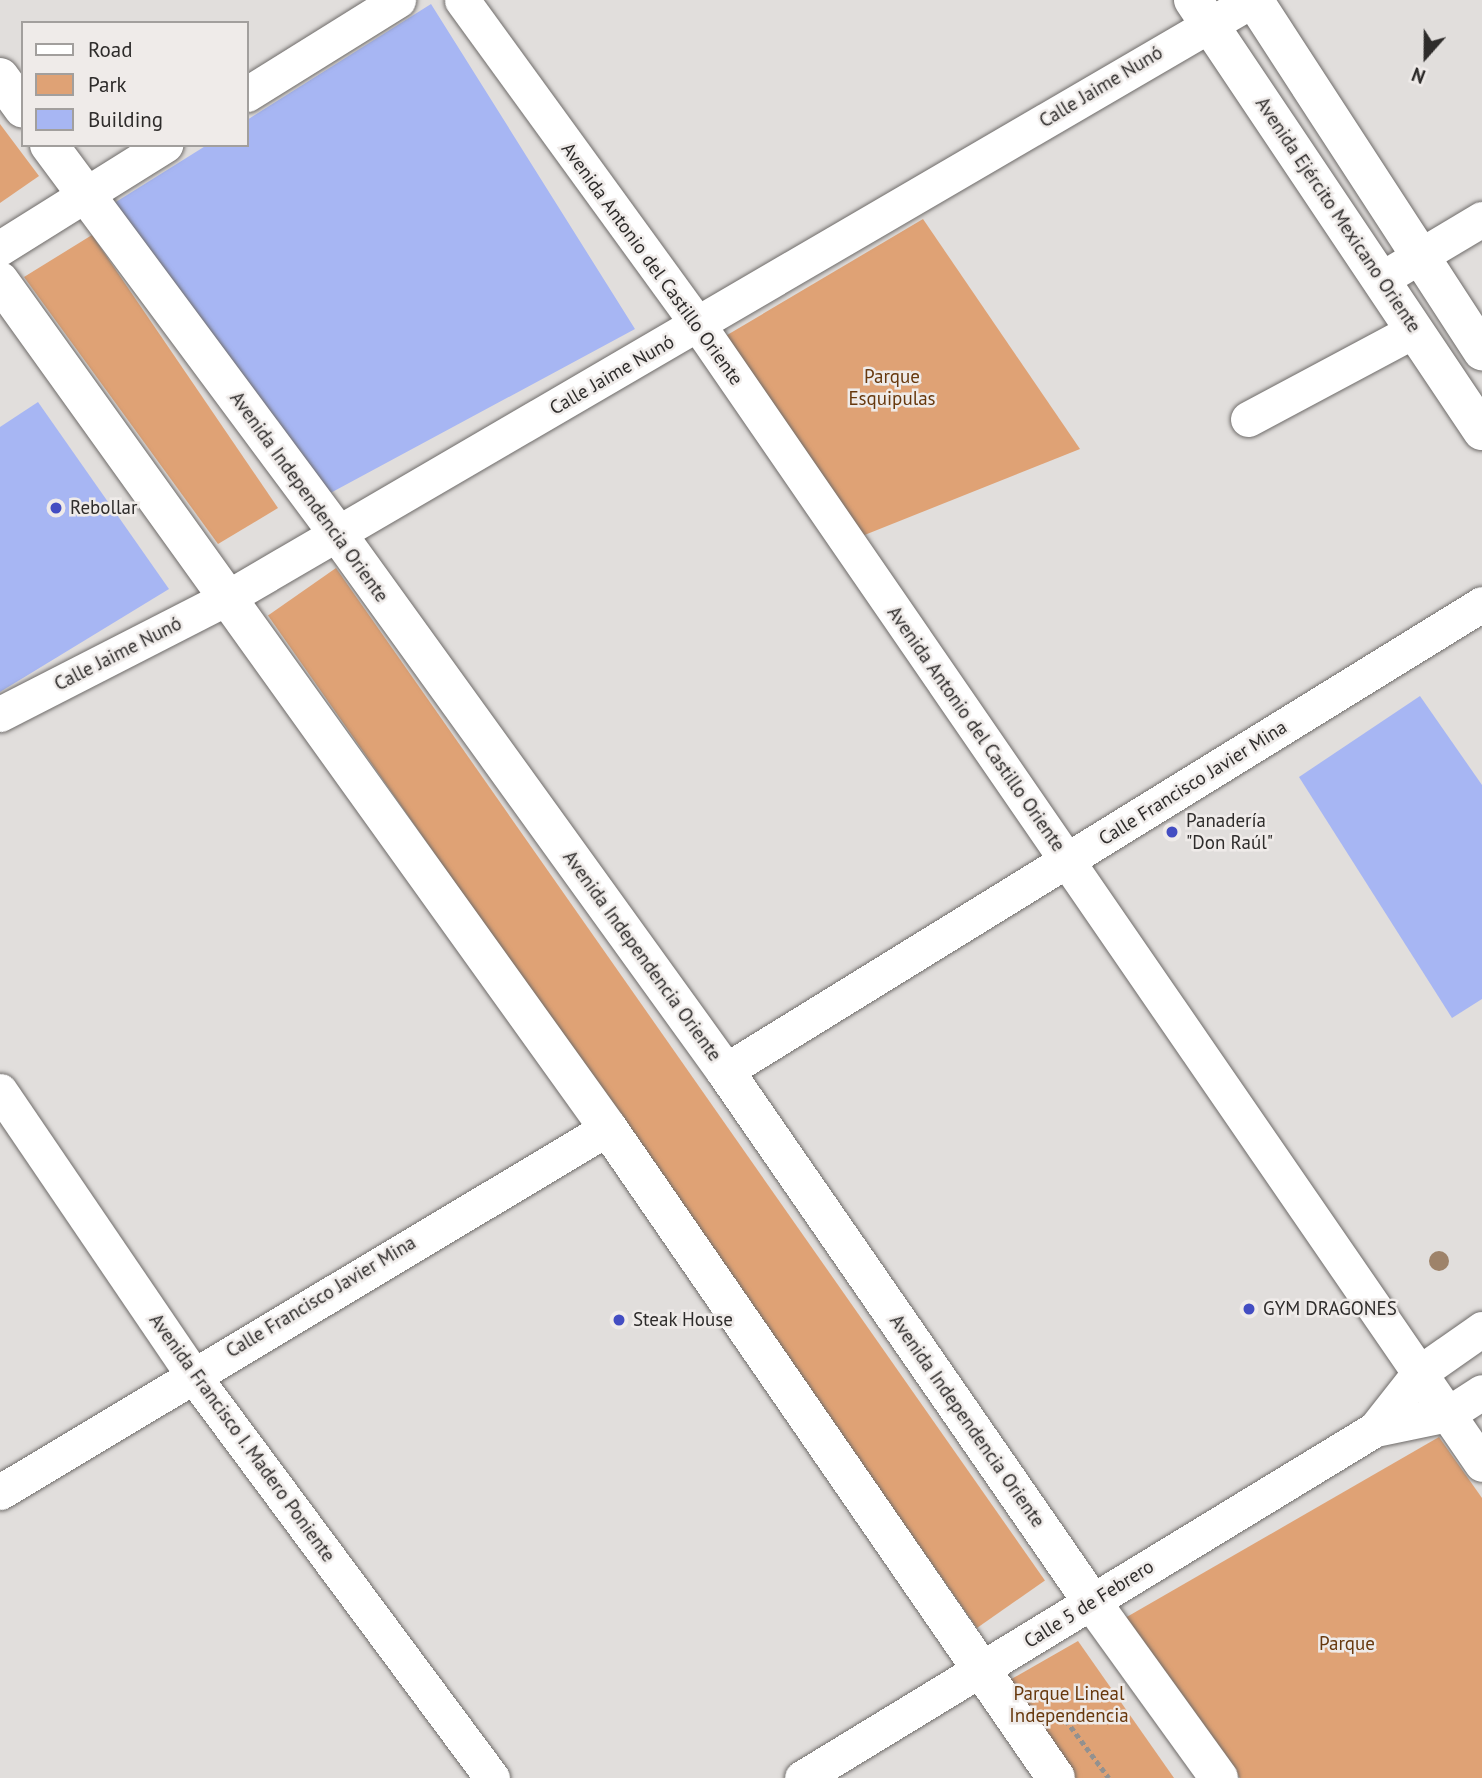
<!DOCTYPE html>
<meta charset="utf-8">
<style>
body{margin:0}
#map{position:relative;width:1482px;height:1778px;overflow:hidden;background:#e1dedc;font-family:"PT Sans",sans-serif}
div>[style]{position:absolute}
.green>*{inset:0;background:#dfa275;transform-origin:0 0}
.building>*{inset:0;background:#a7b6f3}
.path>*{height:4.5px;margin-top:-2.25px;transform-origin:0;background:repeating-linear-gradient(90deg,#93918f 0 5px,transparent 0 8.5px)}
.roads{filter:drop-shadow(0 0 2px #6e6b69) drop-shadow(0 0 2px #6e6b69)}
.street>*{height:35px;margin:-17.5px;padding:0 17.5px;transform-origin:17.5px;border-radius:17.5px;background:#fff}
.secondary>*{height:38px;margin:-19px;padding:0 19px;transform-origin:19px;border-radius:19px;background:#fff}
.trees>*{width:20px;height:20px;margin:-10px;border-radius:50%;background:#9e836a}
.dots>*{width:19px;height:19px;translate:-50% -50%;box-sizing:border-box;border:4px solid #efebe9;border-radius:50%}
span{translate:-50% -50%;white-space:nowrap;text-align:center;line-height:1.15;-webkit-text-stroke:5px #efebe9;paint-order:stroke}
.street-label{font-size:19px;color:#2e2c2b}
.park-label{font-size:19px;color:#67380d}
.poi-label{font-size:19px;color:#2e2c2b}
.left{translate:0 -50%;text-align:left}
.legend{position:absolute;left:21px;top:21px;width:228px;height:126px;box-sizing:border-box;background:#efebe9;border:2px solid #a29f9d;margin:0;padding:9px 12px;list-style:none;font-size:21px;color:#2e2c2b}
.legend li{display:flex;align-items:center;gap:14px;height:35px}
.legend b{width:35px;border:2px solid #a29f9d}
.north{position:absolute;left:1391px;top:21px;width:70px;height:70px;-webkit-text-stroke:5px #efebe9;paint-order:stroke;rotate:201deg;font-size:19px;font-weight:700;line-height:28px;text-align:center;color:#2e2c2b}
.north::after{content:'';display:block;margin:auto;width:24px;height:32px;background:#2e2c2b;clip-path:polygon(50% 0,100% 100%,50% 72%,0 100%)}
</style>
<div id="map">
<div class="green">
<i style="clip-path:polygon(0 124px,39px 176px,0 203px)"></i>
<i style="clip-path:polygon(923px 219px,1080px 449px,847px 542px,717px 341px)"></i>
<i style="clip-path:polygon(92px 235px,278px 508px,218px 544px,24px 277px)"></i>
<i style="left:336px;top:568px;width:1236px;height:83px;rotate:55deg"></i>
<i style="clip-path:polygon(1439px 1437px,1482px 1498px,1482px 1778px,1240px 1778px,1125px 1618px)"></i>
<i style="clip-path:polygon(1078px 1641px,1174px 1778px,1068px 1778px,1001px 1685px)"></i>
</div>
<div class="building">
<i style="clip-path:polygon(431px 4px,635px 329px,323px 497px,111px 205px,207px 145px,247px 145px,247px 120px)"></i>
<i style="clip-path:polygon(38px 402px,169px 589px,0 692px,0 427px)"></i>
<i style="clip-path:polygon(1420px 696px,1482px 785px,1482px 999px,1452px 1018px,1299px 777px)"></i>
</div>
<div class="path">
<i style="left:1066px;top:1720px;width:72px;rotate:53.4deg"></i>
</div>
<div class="roads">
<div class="street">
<i style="left:462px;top:0;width:403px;rotate:54deg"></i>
<i style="left:699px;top:326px;width:1381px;rotate:55.47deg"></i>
<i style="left:247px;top:94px;width:178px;rotate:-31.9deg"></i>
<i style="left:0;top:248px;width:195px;rotate:-32deg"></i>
<i style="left:1383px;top:278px;width:115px;rotate:-30.8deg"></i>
<i style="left:1248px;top:419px;width:189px;rotate:-28.1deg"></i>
<i style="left:0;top:714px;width:253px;rotate:-27.1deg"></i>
<i style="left:225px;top:599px;width:1189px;rotate:-30.25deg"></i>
<i style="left:725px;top:1071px;width:889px;rotate:-31.67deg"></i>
<i style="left:0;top:1091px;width:342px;rotate:55.8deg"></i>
<i style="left:192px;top:1374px;width:503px;rotate:53.4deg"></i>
<i style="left:1375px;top:1429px;width:71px;rotate:-51.8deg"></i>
<i style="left:1419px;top:1373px;width:77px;rotate:-34.9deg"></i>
<i style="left:0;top:1492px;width:709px;rotate:-30.91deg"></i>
<i style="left:802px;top:1778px;width:671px;rotate:-31.34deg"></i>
<i style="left:1375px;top:1429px;width:75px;rotate:-11.6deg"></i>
<i style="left:1448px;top:1414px;width:40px;rotate:-32.9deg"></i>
</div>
<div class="secondary">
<i style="left:1193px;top:0;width:519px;rotate:56.16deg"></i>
<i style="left:1254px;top:0;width:419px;rotate:57deg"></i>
<i style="left:0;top:77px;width:39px;rotate:54deg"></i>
<i style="left:49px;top:145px;width:483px;rotate:53.4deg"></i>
<i style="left:337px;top:533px;width:663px;rotate:54.2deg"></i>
<i style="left:725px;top:1071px;width:645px;rotate:55.35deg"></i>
<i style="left:1092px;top:1602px;width:217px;rotate:54.2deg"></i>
<i style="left:0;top:281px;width:1043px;rotate:54.33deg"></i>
<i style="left:608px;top:1128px;width:789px;rotate:55.42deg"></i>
</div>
</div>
<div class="trees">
<i style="left:1439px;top:1261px"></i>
</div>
<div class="dots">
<i style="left:56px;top:508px;background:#434dc2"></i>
<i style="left:1172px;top:832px;background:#434dc2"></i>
<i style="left:1249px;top:1309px;background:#434dc2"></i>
<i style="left:619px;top:1320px;background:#434dc2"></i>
</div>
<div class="street-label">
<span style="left:1101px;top:87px;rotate:-31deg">Calle Jaime Nunó</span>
<span style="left:1338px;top:215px;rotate:56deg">Avenida Ejército Mexicano Oriente</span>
<span style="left:652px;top:264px;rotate:54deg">Avenida Antonio del Castillo Oriente</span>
<span style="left:612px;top:375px;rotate:-30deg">Calle Jaime Nunó</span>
<span style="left:309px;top:497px;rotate:54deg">Avenida Independencia Oriente</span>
<span style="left:118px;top:654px;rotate:-27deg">Calle Jaime Nunó</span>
<span style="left:976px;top:729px;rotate:55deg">Avenida Antonio del Castillo Oriente</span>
<span style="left:1193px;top:783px;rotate:-32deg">Calle Francisco Javier Mina</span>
<span style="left:642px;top:956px;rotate:54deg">Avenida Independencia Oriente</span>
<span style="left:321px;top:1297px;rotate:-31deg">Calle Francisco Javier Mina</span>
<span style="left:967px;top:1421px;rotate:55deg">Avenida Independencia Oriente</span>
<span style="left:242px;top:1438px;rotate:54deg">Avenida Francisco I. Madero Poniente</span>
<span style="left:1089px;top:1604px;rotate:-32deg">Calle 5 de Febrero</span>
</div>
<div class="park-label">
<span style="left:892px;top:388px">Parque<br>Esquipulas</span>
<span style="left:1347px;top:1644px">Parque</span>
<span style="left:1069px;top:1705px">Parque Lineal<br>Independencia</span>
</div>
<div class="poi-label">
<span class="left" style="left:70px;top:508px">Rebollar</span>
<span class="left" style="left:1186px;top:832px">Panadería<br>"Don Raúl"</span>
<span class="left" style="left:1263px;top:1309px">GYM DRAGONES</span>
<span class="left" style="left:633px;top:1320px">Steak House</span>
</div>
<ul class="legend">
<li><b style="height:9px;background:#fff"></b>Road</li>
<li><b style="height:19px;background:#dfa275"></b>Park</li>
<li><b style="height:19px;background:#a7b6f3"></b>Building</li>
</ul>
<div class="north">N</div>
</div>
